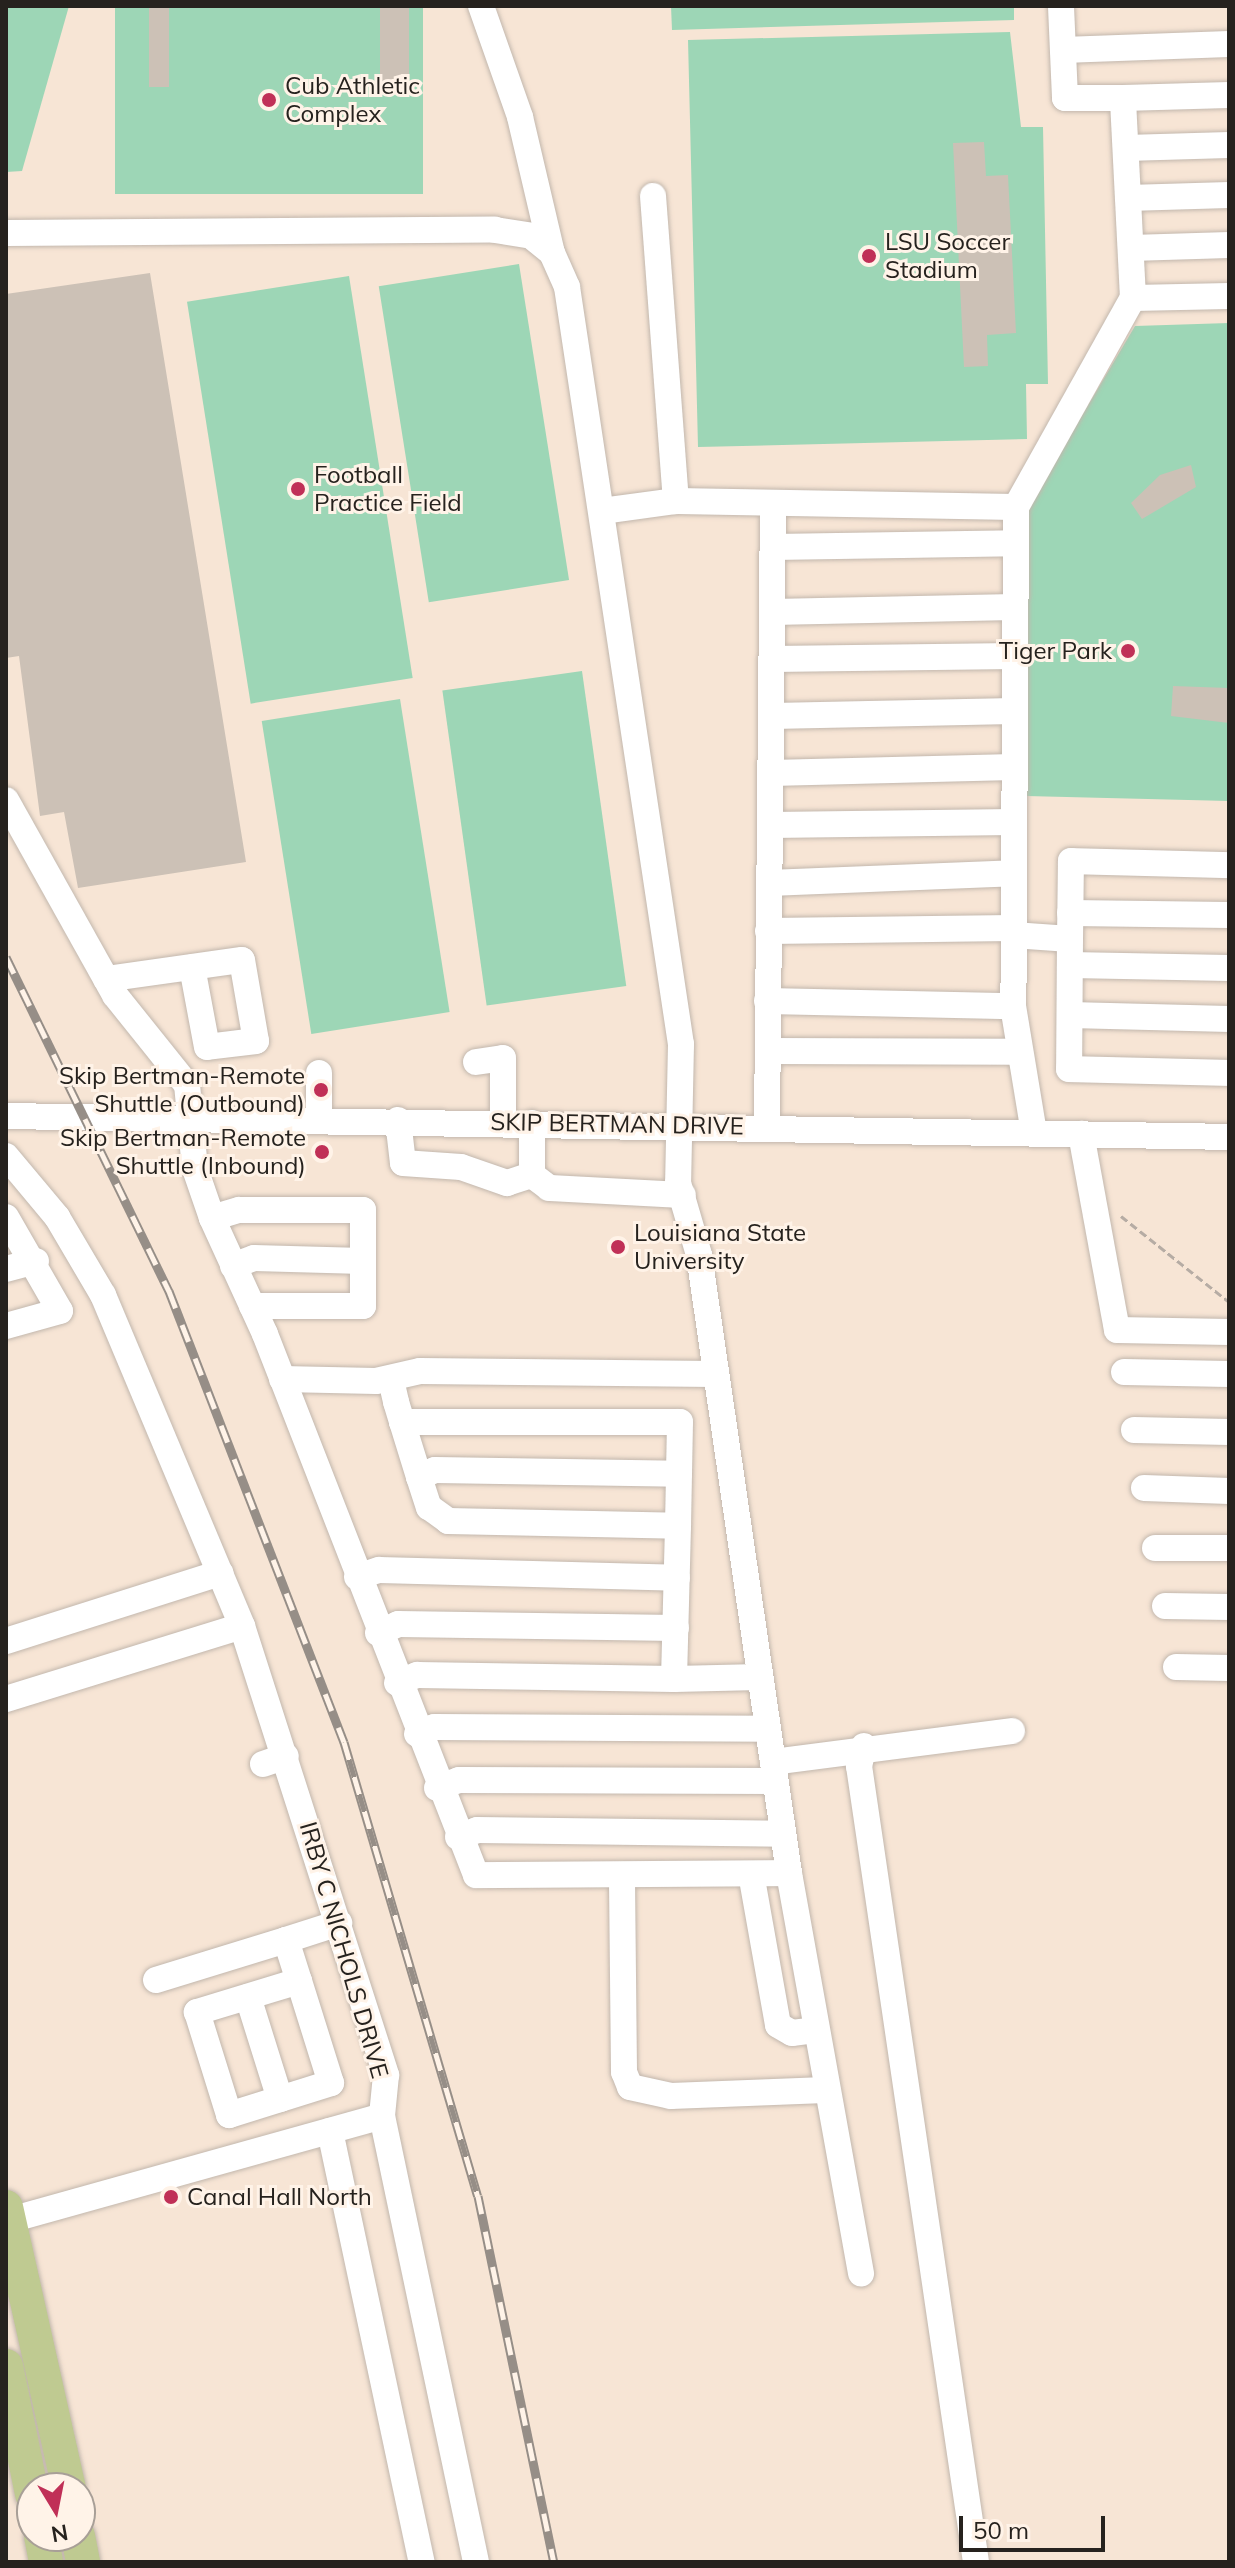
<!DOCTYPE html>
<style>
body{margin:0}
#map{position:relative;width:1235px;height:2568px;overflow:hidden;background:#fff3e8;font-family:Mulish,sans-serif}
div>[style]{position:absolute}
.built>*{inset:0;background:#f7e5d5}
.green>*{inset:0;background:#9dd6b6;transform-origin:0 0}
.building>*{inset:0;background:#ccc1b6;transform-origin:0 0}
.path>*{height:3px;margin-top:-1.5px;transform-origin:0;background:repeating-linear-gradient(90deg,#b6aca4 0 8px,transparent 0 12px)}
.roads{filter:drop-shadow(0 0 2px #c2b7ad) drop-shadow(0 0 2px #c2b7ad)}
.minor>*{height:26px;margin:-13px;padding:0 13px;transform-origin:13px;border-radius:13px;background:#fff}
.major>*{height:34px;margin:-17px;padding:0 17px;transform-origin:17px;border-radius:17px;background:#bfca91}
.rail>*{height:9px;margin-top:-4.5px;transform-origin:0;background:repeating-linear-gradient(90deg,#fff3e8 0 18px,#968e87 0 36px);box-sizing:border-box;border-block:2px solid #968e87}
.dots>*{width:22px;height:22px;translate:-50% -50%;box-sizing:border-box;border:4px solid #fff3e8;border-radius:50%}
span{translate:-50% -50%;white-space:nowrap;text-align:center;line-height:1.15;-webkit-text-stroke:6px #fff3e8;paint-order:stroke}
.poi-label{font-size:24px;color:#26221e}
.left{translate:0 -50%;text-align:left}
.right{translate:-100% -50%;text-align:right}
.street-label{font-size:24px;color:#26221e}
.frame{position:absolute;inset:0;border:8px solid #26221e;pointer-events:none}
.north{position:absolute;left:16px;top:2472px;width:80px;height:80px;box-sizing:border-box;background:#fff3e8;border:2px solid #a89f97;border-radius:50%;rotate:170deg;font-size:22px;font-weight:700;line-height:32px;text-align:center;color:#26221e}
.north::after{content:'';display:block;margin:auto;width:28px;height:36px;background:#c03057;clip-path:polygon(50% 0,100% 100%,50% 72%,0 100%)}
.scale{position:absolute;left:959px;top:2516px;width:146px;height:36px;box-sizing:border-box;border:4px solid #26221e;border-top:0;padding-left:10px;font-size:24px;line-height:28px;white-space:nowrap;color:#26221e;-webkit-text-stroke:6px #fff3e8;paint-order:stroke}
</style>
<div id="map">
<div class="built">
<i style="clip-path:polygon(evenodd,6px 6px,1229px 6px,1229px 2562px,6px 2562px,6px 6px,32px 2488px,80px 2488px,80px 2536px,32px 2536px,32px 2488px)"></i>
</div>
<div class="green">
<i style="clip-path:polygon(6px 6px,69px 6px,22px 171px,6px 172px)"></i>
<i style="left:115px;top:6px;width:308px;height:188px"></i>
<i style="clip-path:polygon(671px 6px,1014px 6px,1014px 20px,672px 30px)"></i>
<i style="clip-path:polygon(1010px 32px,1021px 127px,1043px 127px,1048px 384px,1026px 384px,1027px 439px,698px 447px,688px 40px)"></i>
<i style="left:519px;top:264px;width:320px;height:142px;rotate:81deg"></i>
<i style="left:349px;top:276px;width:407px;height:164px;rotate:81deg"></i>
<i style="clip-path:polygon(1229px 323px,1229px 801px,1026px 796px,1029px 505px,1135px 326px)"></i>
<i style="left:582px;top:671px;width:318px;height:141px;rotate:82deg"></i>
<i style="left:400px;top:699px;width:317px;height:140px;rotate:81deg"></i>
</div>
<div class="building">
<i style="left:149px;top:6px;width:20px;height:81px"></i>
<i style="left:380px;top:6px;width:29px;height:83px"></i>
<i style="clip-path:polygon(984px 142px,986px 176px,1008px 175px,1016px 333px,987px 335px,988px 366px,964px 367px,953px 143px)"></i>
<i style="clip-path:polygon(150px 273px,246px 862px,78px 888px,64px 812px,40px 816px,19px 656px,6px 658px,6px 294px)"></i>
<i style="clip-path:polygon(1191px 465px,1196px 487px,1142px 519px,1131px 503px,1160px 475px)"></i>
<i style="clip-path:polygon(1173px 686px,1229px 688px,1229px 723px,1171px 716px)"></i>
</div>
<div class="path">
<i style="left:1121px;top:1216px;width:138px;rotate:38.5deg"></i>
</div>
<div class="roads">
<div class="minor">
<i style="left:481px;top:6px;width:118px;rotate:70.6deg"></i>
<i style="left:520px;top:117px;width:140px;rotate:76.8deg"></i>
<i style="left:1063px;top:50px;width:166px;rotate:-2.1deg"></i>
<i style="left:1123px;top:98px;width:106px;rotate:-1.6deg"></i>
<i style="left:1126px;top:148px;width:103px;rotate:-1.7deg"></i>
<i style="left:653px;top:196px;width:306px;rotate:85.7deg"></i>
<i style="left:1128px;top:198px;width:101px;rotate:-1.7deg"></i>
<i style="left:6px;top:233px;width:489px;rotate:-0.4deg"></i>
<i style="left:495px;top:230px;width:36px;rotate:9deg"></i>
<i style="left:531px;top:236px;width:27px;rotate:39deg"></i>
<i style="left:552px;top:253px;width:37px;rotate:66deg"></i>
<i style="left:567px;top:287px;width:766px;rotate:81.44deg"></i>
<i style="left:681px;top:1044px;width:139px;rotate:91.2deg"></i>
<i style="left:678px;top:1183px;width:75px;rotate:73.7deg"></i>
<i style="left:699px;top:1255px;width:625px;rotate:81.71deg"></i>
<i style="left:789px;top:1873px;width:313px;rotate:179.6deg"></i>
<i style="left:476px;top:1875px;width:581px;rotate:-111.31deg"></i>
<i style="left:265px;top:1334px;width:128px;rotate:-114.6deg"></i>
<i style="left:212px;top:1218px;width:52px;rotate:-109.1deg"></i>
<i style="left:195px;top:1169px;width:84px;rotate:-95.4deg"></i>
<i style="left:187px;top:1085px;width:115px;rotate:-128.7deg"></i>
<i style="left:115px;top:995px;width:223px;rotate:-119.2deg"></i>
<i style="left:1131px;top:248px;width:98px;rotate:-1.8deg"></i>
<i style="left:1133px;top:298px;width:96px;rotate:-1.2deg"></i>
<i style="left:1016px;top:507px;width:240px;rotate:-60.8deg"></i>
<i style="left:1133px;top:298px;width:200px;rotate:-92.9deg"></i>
<i style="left:1123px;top:98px;width:58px;rotate:180deg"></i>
<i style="left:1065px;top:98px;width:92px;rotate:-92.5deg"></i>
<i style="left:602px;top:511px;width:75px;rotate:-7.7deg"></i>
<i style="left:676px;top:501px;width:340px;rotate:1deg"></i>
<i style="left:1016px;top:507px;width:499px;rotate:90.3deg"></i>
<i style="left:1013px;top:1006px;width:129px;rotate:80.6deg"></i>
<i style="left:773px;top:547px;width:242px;rotate:-0.9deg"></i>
<i style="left:772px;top:612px;width:243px;rotate:-1.2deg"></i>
<i style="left:772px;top:659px;width:243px;rotate:-0.7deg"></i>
<i style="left:772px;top:716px;width:242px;rotate:-1.2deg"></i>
<i style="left:771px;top:773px;width:243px;rotate:-1.4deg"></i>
<i style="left:770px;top:825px;width:244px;rotate:-0.7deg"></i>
<i style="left:769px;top:883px;width:244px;rotate:-2.3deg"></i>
<i style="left:1070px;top:913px;width:159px;rotate:0.7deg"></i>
<i style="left:768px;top:931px;width:245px;rotate:-0.7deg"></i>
<i style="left:1013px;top:935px;width:57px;rotate:4deg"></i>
<i style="left:1070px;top:939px;width:130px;rotate:90.4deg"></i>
<i style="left:1069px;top:1069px;width:160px;rotate:1.4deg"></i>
<i style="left:1070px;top:939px;width:78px;rotate:-89.3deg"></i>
<i style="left:1071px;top:861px;width:158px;rotate:1.5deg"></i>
<i style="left:1070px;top:965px;width:159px;rotate:1.1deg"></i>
<i style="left:106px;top:979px;width:137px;rotate:-8deg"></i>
<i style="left:242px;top:960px;width:82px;rotate:80.2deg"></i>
<i style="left:256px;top:1041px;width:49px;rotate:173deg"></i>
<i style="left:207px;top:1047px;width:81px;rotate:-100.6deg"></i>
<i style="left:767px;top:1001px;width:246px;rotate:1.2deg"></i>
<i style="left:1070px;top:1015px;width:159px;rotate:1.4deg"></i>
<i style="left:768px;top:1051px;width:250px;rotate:0.2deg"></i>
<i style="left:476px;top:1062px;width:27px;rotate:-8deg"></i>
<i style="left:503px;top:1058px;width:64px;rotate:90deg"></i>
<i style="left:6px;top:1116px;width:1223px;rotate:0.98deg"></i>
<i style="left:319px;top:1118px;width:45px;rotate:-90deg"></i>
<i style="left:398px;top:1120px;width:43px;rotate:83.4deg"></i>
<i style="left:403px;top:1163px;width:58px;rotate:3.9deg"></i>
<i style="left:461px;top:1167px;width:49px;rotate:19.2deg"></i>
<i style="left:507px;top:1183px;width:26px;rotate:-18deg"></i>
<i style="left:532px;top:1123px;width:52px;rotate:90deg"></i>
<i style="left:532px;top:1175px;width:21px;rotate:37deg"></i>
<i style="left:549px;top:1188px;width:134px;rotate:3deg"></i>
<i style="left:767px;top:1127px;width:620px;rotate:-89.45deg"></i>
<i style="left:1081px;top:1134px;width:199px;rotate:79.6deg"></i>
<i style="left:1117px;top:1330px;width:112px;rotate:1deg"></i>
<i style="left:6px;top:1156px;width:80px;rotate:50.1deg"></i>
<i style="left:57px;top:1217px;width:91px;rotate:59.5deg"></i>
<i style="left:103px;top:1295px;width:359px;rotate:67.2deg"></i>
<i style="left:242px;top:1626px;width:472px;rotate:72.2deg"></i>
<i style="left:386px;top:2075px;width:41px;rotate:95.6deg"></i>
<i style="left:382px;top:2116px;width:456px;rotate:78.1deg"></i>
<i style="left:6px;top:1217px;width:108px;rotate:60.1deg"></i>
<i style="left:60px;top:1311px;width:56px;rotate:164.5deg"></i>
<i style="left:212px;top:1218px;width:28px;rotate:-17deg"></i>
<i style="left:239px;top:1210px;width:124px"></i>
<i style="left:363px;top:1210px;width:96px;rotate:90deg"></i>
<i style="left:363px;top:1306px;width:111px;rotate:180deg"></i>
<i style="left:233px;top:1266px;width:22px;rotate:-21deg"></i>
<i style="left:254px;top:1258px;width:109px;rotate:1.6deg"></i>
<i style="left:6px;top:1269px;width:31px;rotate:-15deg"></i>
<i style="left:1124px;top:1372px;width:105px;rotate:1.1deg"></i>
<i style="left:282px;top:1379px;width:94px;rotate:1.2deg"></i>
<i style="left:376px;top:1381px;width:45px;rotate:-12.8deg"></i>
<i style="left:420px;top:1371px;width:294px;rotate:0.6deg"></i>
<i style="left:391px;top:1380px;width:23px;rotate:77deg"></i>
<i style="left:396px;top:1402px;width:21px;rotate:73deg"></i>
<i style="left:402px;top:1422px;width:58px;rotate:72.8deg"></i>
<i style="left:419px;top:1477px;width:32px;rotate:72deg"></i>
<i style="left:429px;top:1507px;width:24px;rotate:36deg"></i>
<i style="left:448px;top:1521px;width:230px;rotate:1.2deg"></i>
<i style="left:678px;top:1526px;width:104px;rotate:-88.9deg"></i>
<i style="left:680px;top:1422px;width:278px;rotate:180deg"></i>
<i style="left:1134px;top:1430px;width:95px;rotate:1.2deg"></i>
<i style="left:419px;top:1477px;width:17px;rotate:-24deg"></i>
<i style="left:435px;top:1470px;width:244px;rotate:0.9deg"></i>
<i style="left:1144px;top:1488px;width:85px;rotate:2deg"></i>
<i style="left:1155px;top:1548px;width:74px"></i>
<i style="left:357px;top:1577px;width:23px;rotate:-18deg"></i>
<i style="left:379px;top:1570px;width:298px;rotate:1.5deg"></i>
<i style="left:1165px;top:1606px;width:64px;rotate:0.9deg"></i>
<i style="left:378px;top:1633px;width:22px;rotate:-24deg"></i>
<i style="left:398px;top:1624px;width:278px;rotate:0.8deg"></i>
<i style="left:6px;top:1641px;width:225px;rotate:-17.6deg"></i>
<i style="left:1176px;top:1667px;width:53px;rotate:1.1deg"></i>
<i style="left:674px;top:1679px;width:86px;rotate:-1.3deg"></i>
<i style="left:397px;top:1683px;width:22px;rotate:-22deg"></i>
<i style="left:417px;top:1675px;width:257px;rotate:0.9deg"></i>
<i style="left:674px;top:1679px;width:153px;rotate:-88.5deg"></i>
<i style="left:6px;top:1699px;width:247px;rotate:-17.2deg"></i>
<i style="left:417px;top:1734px;width:18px;rotate:-22deg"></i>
<i style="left:434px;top:1727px;width:334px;rotate:0.3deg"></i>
<i style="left:864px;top:1746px;width:21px;rotate:104deg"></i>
<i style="left:859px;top:1766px;width:805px;rotate:81.64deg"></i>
<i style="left:773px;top:1762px;width:241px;rotate:-7.4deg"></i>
<i style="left:263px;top:1764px;width:24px;rotate:-19deg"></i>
<i style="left:437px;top:1788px;width:23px;rotate:-20deg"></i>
<i style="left:459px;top:1780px;width:316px;rotate:0.2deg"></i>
<i style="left:458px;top:1837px;width:20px;rotate:-20deg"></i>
<i style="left:477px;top:1830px;width:306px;rotate:0.7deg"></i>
<i style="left:789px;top:1873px;width:407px;rotate:79.8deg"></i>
<i style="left:752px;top:1879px;width:148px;rotate:79.9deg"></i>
<i style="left:778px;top:2025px;width:16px;rotate:30deg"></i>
<i style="left:792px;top:2033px;width:23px;rotate:-7deg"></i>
<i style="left:622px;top:1880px;width:192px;rotate:89.4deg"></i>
<i style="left:624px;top:2072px;width:16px;rotate:68deg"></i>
<i style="left:630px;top:2087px;width:42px;rotate:12.4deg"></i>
<i style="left:671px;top:2096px;width:154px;rotate:-2.2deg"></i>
<i style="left:156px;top:1980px;width:136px;rotate:-17.1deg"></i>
<i style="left:299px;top:1981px;width:107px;rotate:163.1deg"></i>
<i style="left:197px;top:2012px;width:108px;rotate:72.7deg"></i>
<i style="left:229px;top:2115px;width:107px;rotate:-17.4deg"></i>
<i style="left:331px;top:2083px;width:107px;rotate:-107.4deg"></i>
<i style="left:299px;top:1981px;width:43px;rotate:-107.6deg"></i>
<i style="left:286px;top:1940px;width:56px;rotate:-17.8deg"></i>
<i style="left:248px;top:1997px;width:107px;rotate:72.6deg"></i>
<i style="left:330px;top:2131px;width:441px;rotate:78deg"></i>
<i style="left:10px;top:2220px;width:386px;rotate:-15.6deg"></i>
</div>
<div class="major">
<i style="left:6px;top:2207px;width:288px;rotate:77.4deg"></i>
<i style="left:6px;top:2366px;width:131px;rotate:78.5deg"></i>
<i style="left:41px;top:2536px;width:26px;rotate:79deg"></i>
<i style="left:78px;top:2536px;width:26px;rotate:79deg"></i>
</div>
</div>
<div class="rail">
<i style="left:6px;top:957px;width:372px;rotate:64deg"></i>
<i style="left:169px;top:1291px;width:484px;rotate:68.8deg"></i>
<i style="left:344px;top:1742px;width:473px;rotate:73.6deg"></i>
<i style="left:478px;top:2196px;width:374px;rotate:78.3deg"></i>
</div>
<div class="dots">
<i style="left:269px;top:100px;background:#c03057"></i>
<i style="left:869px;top:256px;background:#c03057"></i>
<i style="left:298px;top:489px;background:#c03057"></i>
<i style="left:1128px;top:651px;background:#c03057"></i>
<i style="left:321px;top:1090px;background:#c03057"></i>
<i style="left:322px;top:1152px;background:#c03057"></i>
<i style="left:618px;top:1247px;background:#c03057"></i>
<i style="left:171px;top:2197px;background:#c03057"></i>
</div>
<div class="poi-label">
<span class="left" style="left:285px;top:100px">Cub Athletic<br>Complex</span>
<span class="left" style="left:885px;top:256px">LSU Soccer<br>Stadium</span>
<span class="left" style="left:314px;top:489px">Football<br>Practice Field</span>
<span class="right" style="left:1112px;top:651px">Tiger Park</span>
<span class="right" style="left:305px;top:1090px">Skip Bertman-Remote<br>Shuttle (Outbound)</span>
<span class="right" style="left:306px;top:1152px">Skip Bertman-Remote<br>Shuttle (Inbound)</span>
<span class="left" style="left:634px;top:1247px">Louisiana State<br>University</span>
<span class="left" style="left:187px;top:2197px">Canal Hall North</span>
</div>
<div class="street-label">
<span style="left:617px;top:1124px;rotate:1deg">SKIP BERTMAN DRIVE</span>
<span style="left:344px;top:1950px;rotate:74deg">IRBY C NICHOLS DRIVE</span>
</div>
<div class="frame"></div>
<div class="north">N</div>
<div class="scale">50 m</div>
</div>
